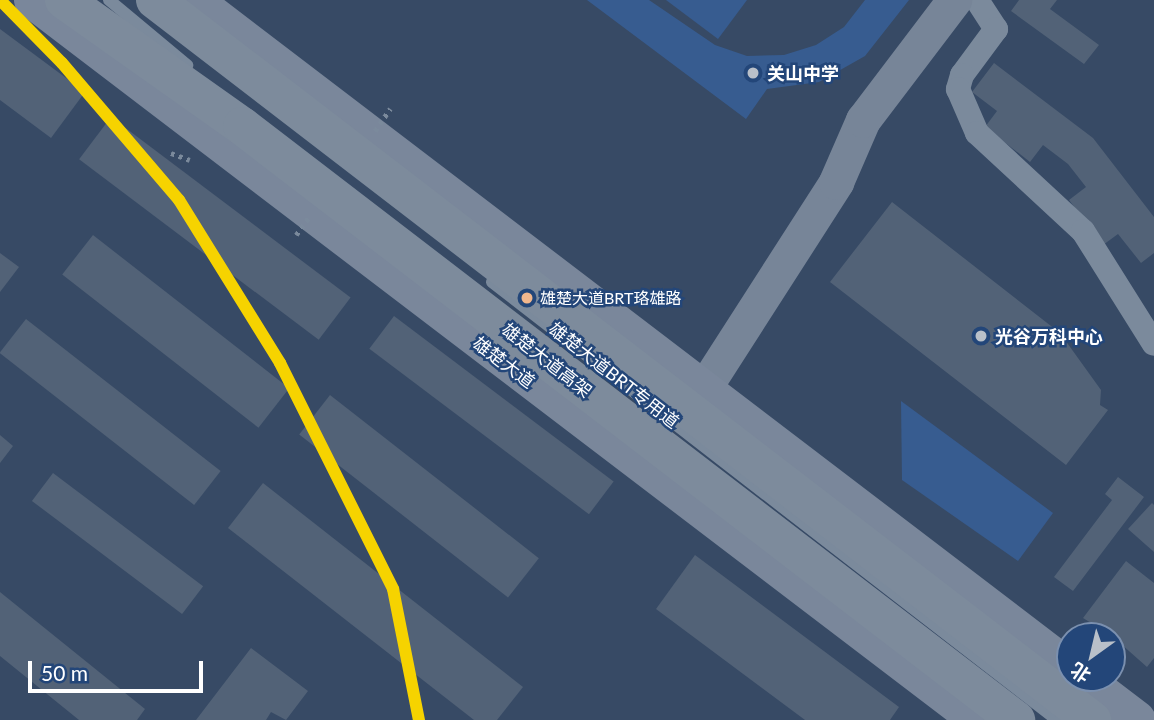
<!DOCTYPE html>
<meta charset="utf-8">
<style>
body{margin:0}
#map{position:relative;width:1154px;height:720px;overflow:hidden;background:#374a65;font-family:Lato,"Noto Sans SC",sans-serif}
div>[style]{position:absolute}
.green>*{inset:0;background:#375c90}
.building>*{inset:0;background:#526277;transform-origin:0 0}
.path>*{height:4.5px;margin-top:-2.25px;transform-origin:0;background:repeating-linear-gradient(90deg,#7b8a9c 0 3.5px,transparent 0 8.5px)}
.lane>*{height:12px;margin:-6px;padding:0 6px;transform-origin:6px;border-radius:6px;background:#7b8a9c}
.street>*{height:24px;margin:-12px;padding:0 12px;transform-origin:12px;border-radius:12px;background:#7b8a9c}
.secondary>*{height:35px;margin:-17.5px;padding:0 17.5px;transform-origin:17.5px;border-radius:17.5px;background:#778598}
.primary>*{height:38px;margin:-19px;padding:0 19px;transform-origin:19px;border-radius:19px;background:#7a879b}
.highway>*{height:38px;margin:-19px;padding:0 19px;transform-origin:19px;border-radius:19px;background:#7d8b9c}
.path-bridge>*{height:4.5px;margin-top:-2.25px;transform-origin:0;background:repeating-linear-gradient(90deg,#7b8a9c 0 3.5px,transparent 0 8.5px)}
.highway-bridge>*{height:38px;margin:-19px;padding:0 19px;transform-origin:19px;border-radius:19px;background:#7d8b9c}
.metro-1>*{height:12px;margin:-6px;padding:0 6px;transform-origin:6px;border-radius:6px;background:#f6d300}
.dots>*{width:19px;height:19px;translate:-50% -50%;box-sizing:border-box;border:4px solid #234679;border-radius:50%}
span{translate:-50% -50%;white-space:nowrap;text-align:center;line-height:1.15;-webkit-text-stroke:5px #234679;paint-order:stroke}
.bus-label{font-size:16px;color:#fff}
.left{translate:0 -50%;text-align:left}
.poi-label{font-size:18px;color:#fff;font-weight:700}
.street-label{font-size:18px;color:#fff}
.north{position:absolute;left:1056px;top:622px;width:70px;height:70px;box-sizing:border-box;background:#234679;border:2px solid #7b90af;border-radius:50%;rotate:214deg;font-size:19px;font-weight:700;line-height:28px;text-align:center;color:#fff}
.north::after{content:'';display:block;margin:auto;width:24px;height:32px;background:#b9c0c9;clip-path:polygon(50% 0,100% 100%,50% 72%,0 100%)}
.scale{position:absolute;left:28px;top:661px;width:175px;height:32px;box-sizing:border-box;border:4px solid #fff;border-top:0;padding-left:9px;font-size:21px;line-height:24px;white-space:nowrap;color:#fff;-webkit-text-stroke:5px #234679;paint-order:stroke}
</style>
<div id="map">
<div class="green">
<i style="clip-path:polygon(587px 0,649px 0,715px 45px,747px 56px,784px 55px,816px 45px,844px 27px,865px 0,909px 0,865px 56px,819px 82px,767px 89px,746px 119px)"></i>
<i style="clip-path:polygon(666px 0,747px 0,718px 39px)"></i>
<i style="clip-path:polygon(901px 401px,1053px 513px,1018px 561px,902px 480px)"></i>
</div>
<div class="building">
<i style="clip-path:polygon(1019px 0,1057px 0,1050px 9px,1099px 45px,1084px 64px,1011px 11px)"></i>
<i style="clip-path:polygon(0 29px,85px 92px,51px 138px,0 100px)"></i>
<i style="clip-path:polygon(994px 63px,1093px 138px,1154px 217px,1154px 253px,1141px 263px,1118px 234px,1103px 245px,1069px 200px,1086px 187px,1068px 164px,1043px 145px,1030px 162px,985px 127px,997px 111px,972px 92px)"></i>
<i style="left:111px;top:117px;width:300px;height:53px;rotate:37deg"></i>
<i style="clip-path:polygon(892px 202px,1060px 333px,1101px 390px,1100px 405px,1108px 410px,1066px 465px,830px 282px)"></i>
<i style="left:93px;top:235px;width:249px;height:50px;rotate:38deg"></i>
<i style="clip-path:polygon(0 253px,19px 267px,0 292px)"></i>
<i style="left:394px;top:316px;width:275px;height:41px;rotate:37deg"></i>
<i style="left:26px;top:319px;width:247px;height:43px;rotate:38deg"></i>
<i style="left:330px;top:395px;width:265px;height:50px;rotate:38deg"></i>
<i style="clip-path:polygon(0 435px,13px 446px,0 463px)"></i>
<i style="left:53px;top:473px;width:188px;height:35px;rotate:37deg"></i>
<i style="clip-path:polygon(1118px 477px,1144px 497px,1073px 591px,1054px 577px,1112px 500px,1105px 494px)"></i>
<i style="clip-path:polygon(263px 483px,523px 687px,497px 720px,474px 720px,228px 528px)"></i>
<i style="clip-path:polygon(1152px 503px,1154px 505px,1154px 552px,1128px 529px)"></i>
<i style="clip-path:polygon(695px 555px,899px 707px,890px 720px,805px 720px,656px 609px)"></i>
<i style="clip-path:polygon(1126px 561px,1154px 583px,1154px 658px,1147px 667px,1112px 636px,1083px 618px)"></i>
<i style="clip-path:polygon(0 592px,145px 709px,137px 720px,79px 720px,0 656px)"></i>
<i style="clip-path:polygon(251px 648px,308px 691px,286px 720px,271px 712px,266px 720px,196px 720px)"></i>
</div>
<div class="path">
<i style="left:171px;top:153px;width:20px;rotate:20deg"></i>
</div>
<div class="lane">
<i style="left:109px;top:0;width:102px;rotate:39.8deg"></i>
<i style="left:492px;top:282px;width:715px;rotate:37.78deg"></i>
</div>
<div class="street">
<i style="left:977px;top:0;width:35px;rotate:57deg"></i>
<i style="left:996px;top:29px;width:57px;rotate:126.5deg"></i>
<i style="left:962px;top:75px;width:15px;rotate:106deg"></i>
<i style="left:958px;top:89px;width:48px;rotate:66.6deg"></i>
<i style="left:977px;top:133px;width:144px;rotate:42.8deg"></i>
<i style="left:1083px;top:231px;width:133px;rotate:57.9deg"></i>
</div>
<div class="secondary">
<i style="left:704px;top:388px;width:245px;rotate:-57.3deg"></i>
<i style="left:836px;top:182px;width:68px;rotate:-66.5deg"></i>
<i style="left:863px;top:120px;width:151px;rotate:-52.8deg"></i>
</div>
<div class="primary">
<i style="left:33px;top:0;width:1188px;rotate:37.3deg"></i>
<i style="left:193px;top:0;width:1103px;rotate:37.34deg"></i>
<i style="left:1082px;top:678px;width:69px;rotate:37.4deg"></i>
</div>
<div class="highway">
<i style="left:64px;top:0;width:218px;rotate:35.3deg"></i>
</div>
<div class="path-bridge">
<i style="left:375px;top:131px;width:27px;rotate:-56deg"></i>
<i style="left:296px;top:235px;width:24px;rotate:-54deg"></i>
</div>
<div class="highway-bridge">
<i style="left:155px;top:0;width:1182px;rotate:37.54deg"></i>
<i style="left:242px;top:126px;width:976px;rotate:37.5deg"></i>
</div>
<div class="metro-1">
<i style="left:0;top:0;width:88px;rotate:45.5deg"></i>
<i style="left:62px;top:63px;width:180px;rotate:49.5deg"></i>
<i style="left:179px;top:200px;width:192px;rotate:58.2deg"></i>
<i style="left:280px;top:363px;width:253px;rotate:63.4deg"></i>
<i style="left:393px;top:589px;width:134px;rotate:78.8deg"></i>
</div>
<div class="dots">
<i style="left:753px;top:73px;background:#b9c0c9"></i>
<i style="left:527px;top:298px;background:#f1b78d"></i>
<i style="left:981px;top:336px;background:#b9c0c9"></i>
</div>
<div class="bus-label">
<span class="left" style="left:540px;top:298px">雄楚大道BRT珞雄路</span>
</div>
<div class="poi-label">
<span class="left" style="left:767px;top:73px">关山中学</span>
<span class="left" style="left:995px;top:336px">光谷万科中心</span>
</div>
<div class="street-label">
<span style="left:547px;top:360px;rotate:38deg">雄楚大道高架</span>
<span style="left:504px;top:362px;rotate:37deg">雄楚大道</span>
<span style="left:614px;top:375px;rotate:38deg">雄楚大道BRT专用道</span>
</div>
<div class="north">北</div>
<div class="scale">50 m</div>
</div>
